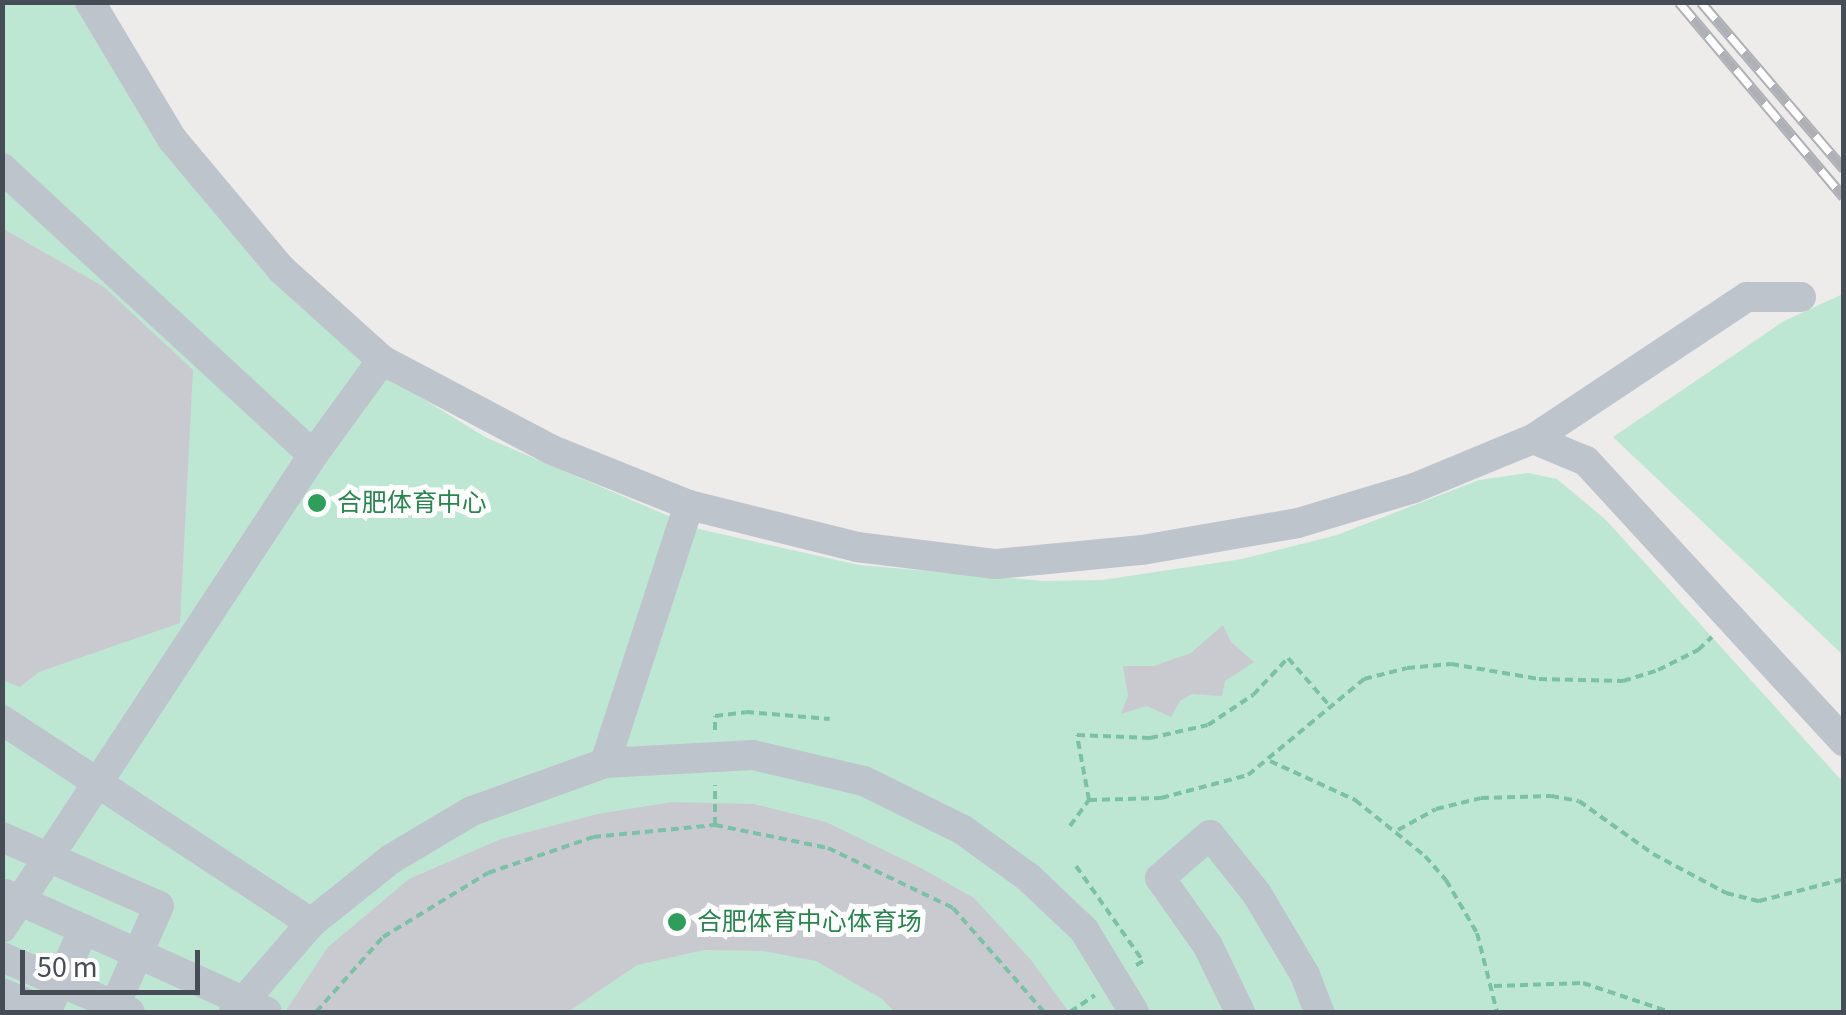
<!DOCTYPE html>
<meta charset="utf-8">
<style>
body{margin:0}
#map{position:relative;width:1846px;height:1015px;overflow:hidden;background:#eeebeb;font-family:"Source Sans 3","Noto Sans SC",sans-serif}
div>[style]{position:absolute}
.green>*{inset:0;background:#bde7d2}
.building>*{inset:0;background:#c9cad0}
.path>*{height:4px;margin-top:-2px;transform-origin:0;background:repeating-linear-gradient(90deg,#7ac1a6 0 8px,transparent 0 13px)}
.minor>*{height:30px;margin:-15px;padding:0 15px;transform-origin:15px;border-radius:15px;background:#bec4cc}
.rail>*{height:11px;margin-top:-5.5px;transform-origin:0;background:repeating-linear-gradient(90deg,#fff 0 22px,#aeb0b5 0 44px);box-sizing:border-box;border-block:2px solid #aeb0b5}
.dots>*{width:28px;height:28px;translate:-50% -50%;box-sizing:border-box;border:5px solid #fff;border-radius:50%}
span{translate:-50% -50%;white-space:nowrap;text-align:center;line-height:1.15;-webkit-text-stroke:10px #fff;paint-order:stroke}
.leisure-label{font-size:25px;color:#27864d}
.left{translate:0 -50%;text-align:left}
.frame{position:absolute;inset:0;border:5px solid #464d56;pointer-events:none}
.scale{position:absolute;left:20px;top:950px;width:180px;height:45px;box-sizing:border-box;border:5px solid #464d56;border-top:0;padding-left:12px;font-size:30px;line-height:35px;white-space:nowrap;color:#464d56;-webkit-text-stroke:8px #fff;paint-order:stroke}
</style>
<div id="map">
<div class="green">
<i style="clip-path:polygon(2px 3px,80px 3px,159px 134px,412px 392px,485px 437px,699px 529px,859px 565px,1044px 581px,1102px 580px,1242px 559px,1337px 535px,1479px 480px,1528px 473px,1557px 479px,1606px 520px,1843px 782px,1843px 1012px,3px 1012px)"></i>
<i style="clip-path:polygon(1843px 294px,1843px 655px,1613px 437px,1784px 321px)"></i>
</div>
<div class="building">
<i style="clip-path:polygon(2px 228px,104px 287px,193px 370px,180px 623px,39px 672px,20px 687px,2px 680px)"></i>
<i style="clip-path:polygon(1223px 625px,1231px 642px,1254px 662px,1225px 681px,1222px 696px,1192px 694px,1180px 701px,1171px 717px,1147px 706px,1121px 714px,1128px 696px,1123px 666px,1154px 666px,1191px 653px)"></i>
<i style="clip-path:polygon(672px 802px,754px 804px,826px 822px,921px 868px,974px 898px,1031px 960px,1069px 1012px,895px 1012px,882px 999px,816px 961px,763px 951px,704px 950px,637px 965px,568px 1012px,285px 1012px,328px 947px,409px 879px,501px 839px,598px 814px)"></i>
</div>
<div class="path">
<i style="left:715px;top:730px;width:14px;rotate:-90deg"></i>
<i style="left:715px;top:716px;width:31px;rotate:-7deg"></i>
<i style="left:746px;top:712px;width:84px;rotate:4.8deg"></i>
<i style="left:1270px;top:761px;width:94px;rotate:24.6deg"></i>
<i style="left:1355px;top:800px;width:90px;rotate:38.7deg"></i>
<i style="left:1425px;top:856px;width:32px;rotate:49deg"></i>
<i style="left:1446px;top:880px;width:61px;rotate:59.7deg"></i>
<i style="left:1477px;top:933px;width:81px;rotate:75.8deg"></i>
<i style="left:1089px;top:800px;width:72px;rotate:-1.6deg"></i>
<i style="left:1161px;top:798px;width:90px;rotate:-14.8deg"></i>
<i style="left:1248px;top:775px;width:151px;rotate:-39.6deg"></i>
<i style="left:1364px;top:679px;width:44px;rotate:-14.3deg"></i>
<i style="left:1407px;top:668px;width:44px;rotate:-5.2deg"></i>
<i style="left:1451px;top:664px;width:89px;rotate:9.7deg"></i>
<i style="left:1539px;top:679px;width:84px;rotate:1.4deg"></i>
<i style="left:1623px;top:681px;width:37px;rotate:-17deg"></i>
<i style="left:1658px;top:670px;width:45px;rotate:-26.6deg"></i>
<i style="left:1698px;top:650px;width:19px;rotate:-43deg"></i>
<i style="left:715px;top:825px;width:40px;rotate:-90deg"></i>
<i style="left:1070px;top:826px;width:32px;rotate:-54deg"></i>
<i style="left:1089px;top:800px;width:66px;rotate:-100.5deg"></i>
<i style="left:1077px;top:735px;width:73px;rotate:2.4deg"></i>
<i style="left:1150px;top:738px;width:59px;rotate:-12.6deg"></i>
<i style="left:1208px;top:725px;width:54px;rotate:-33.7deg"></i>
<i style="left:1253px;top:695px;width:51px;rotate:-46.6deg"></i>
<i style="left:1288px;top:658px;width:62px;rotate:48.9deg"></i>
<i style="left:1398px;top:830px;width:43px;rotate:-28.9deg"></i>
<i style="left:1436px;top:809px;width:46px;rotate:-13.7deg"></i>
<i style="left:1481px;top:798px;width:70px;rotate:-1.6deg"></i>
<i style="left:1551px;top:796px;width:28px;rotate:10deg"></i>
<i style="left:1579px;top:801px;width:91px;rotate:35.6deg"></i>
<i style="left:1653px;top:854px;width:83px;rotate:28.1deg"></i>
<i style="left:1726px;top:893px;width:34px;rotate:14deg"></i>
<i style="left:1759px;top:901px;width:88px;rotate:-14.5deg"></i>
<i style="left:1076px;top:866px;width:116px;rotate:54.8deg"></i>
<i style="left:1143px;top:961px;width:9px;rotate:148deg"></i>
<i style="left:1494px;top:986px;width:89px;rotate:-1.9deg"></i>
<i style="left:1583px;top:983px;width:92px;rotate:18.4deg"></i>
<i style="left:316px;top:1012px;width:101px;rotate:-48.2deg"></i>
<i style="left:383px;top:937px;width:123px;rotate:-31.4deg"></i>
<i style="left:488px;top:873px;width:111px;rotate:-18.9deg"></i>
<i style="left:593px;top:837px;width:123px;rotate:-5.6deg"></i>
<i style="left:715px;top:825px;width:115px;rotate:11.5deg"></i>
<i style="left:828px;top:848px;width:139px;rotate:25.6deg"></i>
<i style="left:953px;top:908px;width:138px;rotate:48.8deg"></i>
<i style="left:1070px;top:1012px;width:30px;rotate:-34deg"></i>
</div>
<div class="minor">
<i style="left:90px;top:2px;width:160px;rotate:59.1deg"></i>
<i style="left:172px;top:139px;width:170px;rotate:50deg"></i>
<i style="left:281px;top:269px;width:136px;rotate:42deg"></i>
<i style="left:382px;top:360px;width:192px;rotate:27.9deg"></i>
<i style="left:552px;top:450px;width:148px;rotate:21.9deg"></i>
<i style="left:689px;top:505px;width:173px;rotate:14deg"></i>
<i style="left:857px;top:547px;width:140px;rotate:7deg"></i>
<i style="left:996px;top:564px;width:147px;rotate:-5.5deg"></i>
<i style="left:1142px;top:550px;width:158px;rotate:-9.8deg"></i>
<i style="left:1298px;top:523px;width:121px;rotate:-16.8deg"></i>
<i style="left:1414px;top:488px;width:129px;rotate:-22.4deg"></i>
<i style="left:1533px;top:439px;width:257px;rotate:-33.6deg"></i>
<i style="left:1747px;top:297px;width:54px"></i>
<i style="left:2px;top:168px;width:423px;rotate:42.7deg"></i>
<i style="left:1533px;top:439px;width:57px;rotate:22.5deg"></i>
<i style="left:1586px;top:461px;width:381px;rotate:47.4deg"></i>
<i style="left:2px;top:720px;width:370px;rotate:33.3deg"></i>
<i style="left:605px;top:763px;width:271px;rotate:-72deg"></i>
<i style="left:2px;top:837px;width:171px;rotate:23.7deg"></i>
<i style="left:159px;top:906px;width:116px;rotate:113.9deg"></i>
<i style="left:5px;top:894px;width:287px;rotate:24.2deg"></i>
<i style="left:2px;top:928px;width:566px;rotate:-56.67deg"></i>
<i style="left:313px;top:455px;width:117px;rotate:-54deg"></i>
<i style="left:2px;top:957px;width:139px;rotate:23.3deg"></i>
<i style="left:2px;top:993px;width:49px;rotate:22.9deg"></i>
<i style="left:46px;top:1012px;width:91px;rotate:-65.4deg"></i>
<i style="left:234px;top:1012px;width:118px;rotate:-49.1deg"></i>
<i style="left:311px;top:923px;width:102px;rotate:-38.7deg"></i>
<i style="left:391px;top:859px;width:94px;rotate:-30.7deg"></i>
<i style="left:472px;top:811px;width:141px;rotate:-19.8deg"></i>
<i style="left:605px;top:763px;width:148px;rotate:-3.1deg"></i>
<i style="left:753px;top:755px;width:114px;rotate:13.2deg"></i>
<i style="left:864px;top:781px;width:110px;rotate:26.3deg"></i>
<i style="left:963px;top:830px;width:80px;rotate:35.9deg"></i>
<i style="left:1028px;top:877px;width:77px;rotate:43.4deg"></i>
<i style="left:1084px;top:930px;width:96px;rotate:58.6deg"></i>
<i style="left:1240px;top:1012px;width:73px;rotate:-115.9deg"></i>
<i style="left:1208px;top:946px;width:83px;rotate:-125.2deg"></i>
<i style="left:1160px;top:878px;width:66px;rotate:-40.7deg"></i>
<i style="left:1210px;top:835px;width:75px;rotate:51.5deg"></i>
<i style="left:1257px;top:894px;width:94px;rotate:59.3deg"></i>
<i style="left:1305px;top:975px;width:40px;rotate:69deg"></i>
</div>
<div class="rail">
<i style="left:1679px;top:2px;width:255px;rotate:49.8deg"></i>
<i style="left:1701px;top:2px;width:220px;rotate:49.4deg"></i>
</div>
<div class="dots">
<i style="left:317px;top:503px;background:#2e9e5b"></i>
<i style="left:677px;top:922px;background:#2e9e5b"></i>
</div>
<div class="leisure-label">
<span class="left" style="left:337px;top:503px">合肥体育中心</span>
<span class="left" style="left:697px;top:922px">合肥体育中心体育场</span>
</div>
<div class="frame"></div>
<div class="scale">50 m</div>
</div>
